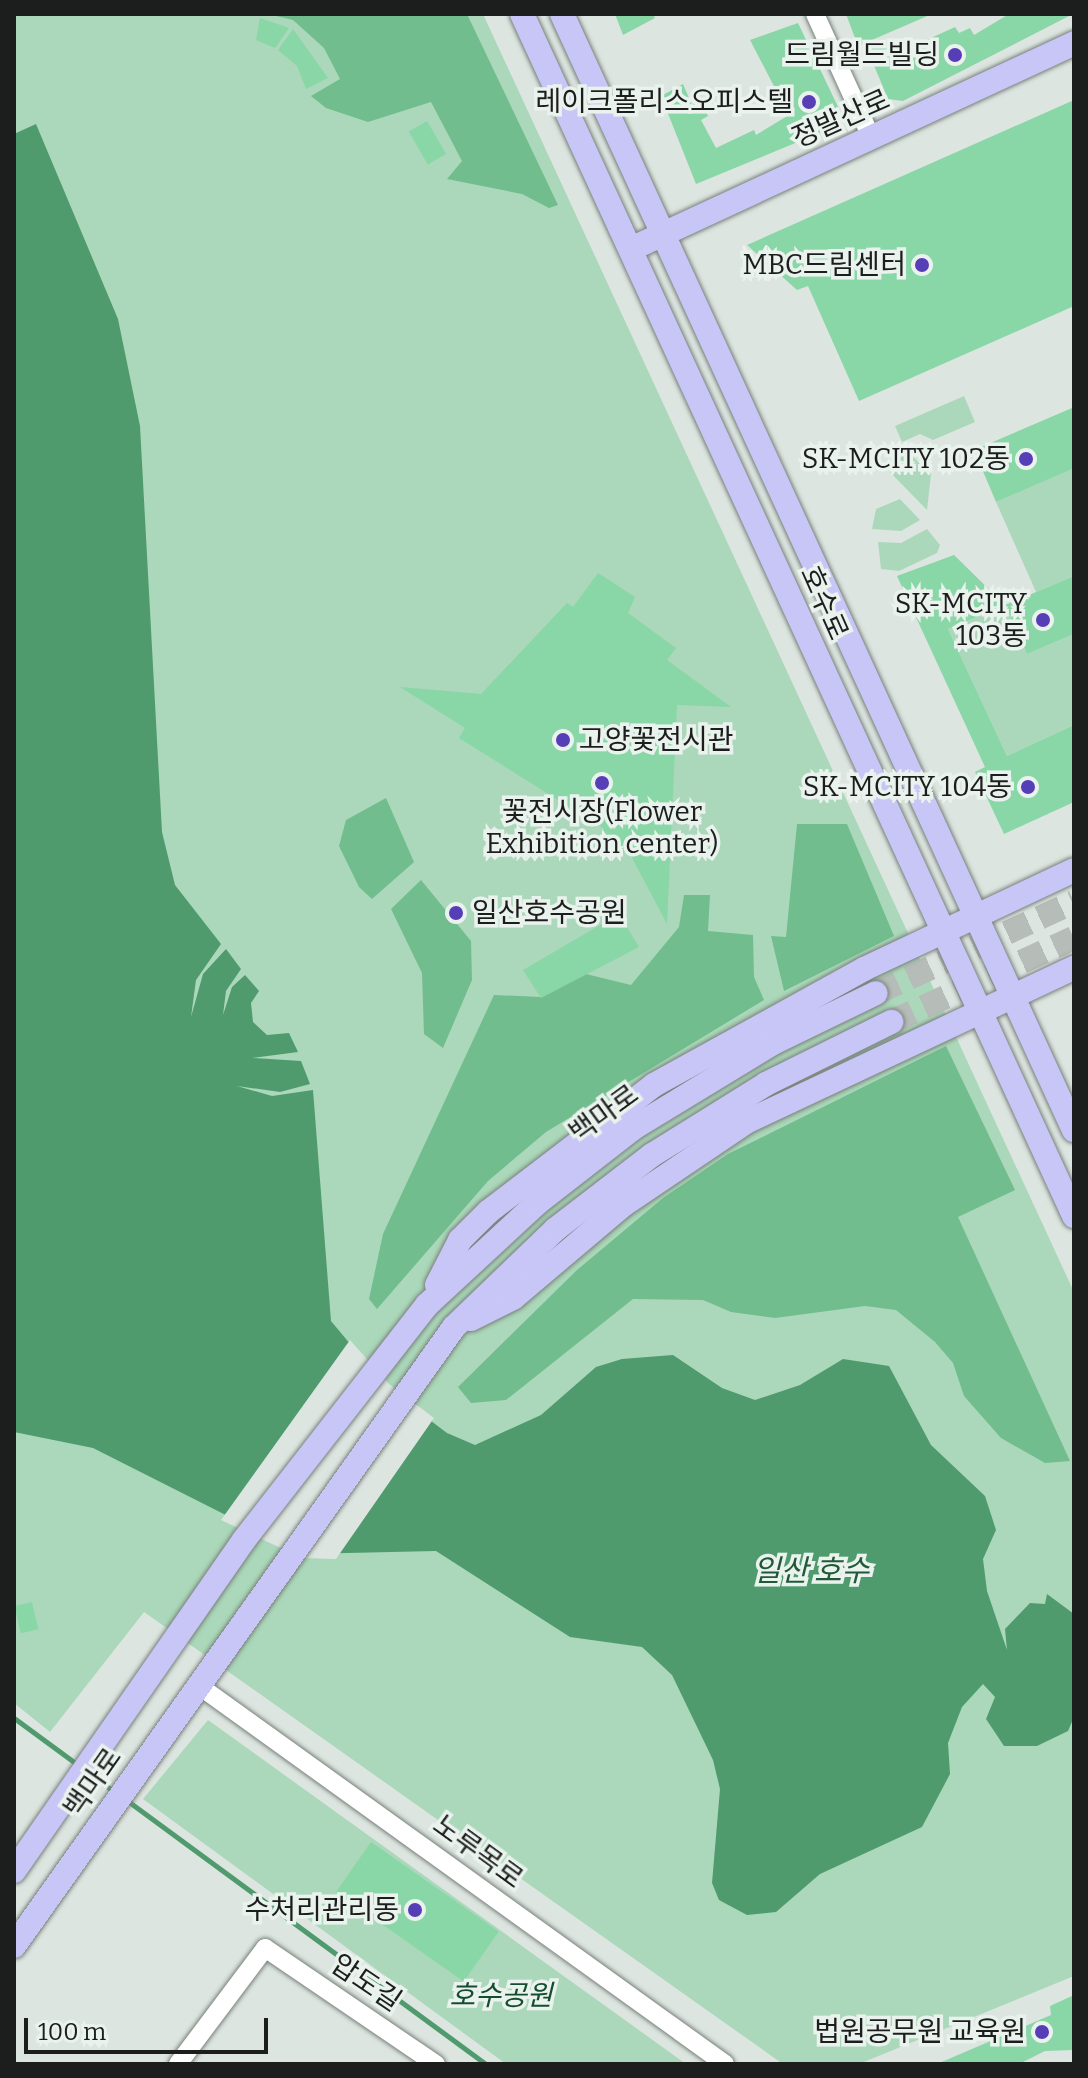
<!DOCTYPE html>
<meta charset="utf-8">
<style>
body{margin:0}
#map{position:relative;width:1088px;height:2078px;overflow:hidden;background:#dde5e0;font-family:Bitter,"Noto Sans KR",serif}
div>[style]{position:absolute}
.green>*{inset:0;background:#abd8ba}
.forest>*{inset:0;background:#71bd8e}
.water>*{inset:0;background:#4f9b6e}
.pier>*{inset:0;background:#dde5e0}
.stream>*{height:5px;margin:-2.5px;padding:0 2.5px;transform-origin:2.5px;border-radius:2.5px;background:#4f9b6e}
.building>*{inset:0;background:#89d6a6;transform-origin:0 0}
.major-tunnel>*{height:24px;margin-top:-12px;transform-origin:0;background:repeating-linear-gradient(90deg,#b6bdb9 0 24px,transparent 0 36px)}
.roads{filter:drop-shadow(0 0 2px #79807b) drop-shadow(0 0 2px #79807b)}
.minor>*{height:18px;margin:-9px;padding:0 9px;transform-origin:9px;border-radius:9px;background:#fff}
.major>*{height:24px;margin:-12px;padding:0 12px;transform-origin:12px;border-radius:12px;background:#c8c6f7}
.dots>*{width:22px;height:22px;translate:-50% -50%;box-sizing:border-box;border:4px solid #eaf2ed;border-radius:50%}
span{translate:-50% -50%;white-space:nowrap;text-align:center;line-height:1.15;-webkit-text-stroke:7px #eaf2ed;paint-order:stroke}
.poi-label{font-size:28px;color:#1c1e1d}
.right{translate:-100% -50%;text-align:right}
.left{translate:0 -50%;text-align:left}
.street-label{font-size:28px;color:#1c1e1d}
.park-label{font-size:28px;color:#144e2f;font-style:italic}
.water-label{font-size:30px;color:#205838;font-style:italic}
.frame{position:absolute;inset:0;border:16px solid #1c1e1d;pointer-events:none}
.scale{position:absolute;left:24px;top:2018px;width:244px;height:36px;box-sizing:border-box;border:4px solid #1c1e1d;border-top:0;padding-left:10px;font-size:24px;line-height:28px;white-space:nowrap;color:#1c1e1d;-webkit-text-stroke:6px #eaf2ed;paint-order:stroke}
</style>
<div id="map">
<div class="green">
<i style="clip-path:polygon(14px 14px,483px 14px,1074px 1292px,1074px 1976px,859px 2064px,783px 2064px,144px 1612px,50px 1732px,14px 1703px)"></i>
<i style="clip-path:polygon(964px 396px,975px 422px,933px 440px,920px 434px,902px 442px,895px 426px)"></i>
<i style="clip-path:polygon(902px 446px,931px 474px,927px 510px,885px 467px)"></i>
<i style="clip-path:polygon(1074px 467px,1074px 576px,1036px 592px,996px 502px)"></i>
<i style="clip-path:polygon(900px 499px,920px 520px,901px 531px,872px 529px,876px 509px)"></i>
<i style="clip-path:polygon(927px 529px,940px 545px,937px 553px,899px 571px,881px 569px,878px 542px,901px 543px)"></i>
<i style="clip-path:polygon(1005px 605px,1027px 654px,1074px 634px,1074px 725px,1007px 756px,948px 629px)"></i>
<i style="clip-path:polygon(208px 1720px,686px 2064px,506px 2064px,143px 1799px)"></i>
</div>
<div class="forest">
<i style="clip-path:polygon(268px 14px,467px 14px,558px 205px,549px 208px,522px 194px,447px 179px,462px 161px,431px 102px,368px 122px,326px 108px,311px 96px,340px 79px,324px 48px,293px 20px)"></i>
<i style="clip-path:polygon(386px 798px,414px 862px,372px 899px,359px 887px,339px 846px,346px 820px)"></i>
<i style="clip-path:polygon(797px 824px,847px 824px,894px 936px,784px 991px,771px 936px,786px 937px)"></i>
<i style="clip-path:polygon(421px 880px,471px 941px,472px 980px,443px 1048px,424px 1034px,422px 973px,391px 909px)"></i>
<i style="clip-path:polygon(684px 895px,710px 895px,708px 931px,753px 935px,754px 977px,764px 1000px,546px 1132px,488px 1181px,377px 1309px,369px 1299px,383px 1234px,494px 995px,541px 997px,586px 974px,631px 985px,679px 927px)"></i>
<i style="clip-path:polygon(946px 1046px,1015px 1190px,958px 1217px,1070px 1461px,1045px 1463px,1001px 1438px,964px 1396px,953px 1363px,935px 1342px,896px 1310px,865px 1306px,775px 1318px,731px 1312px,703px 1300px,633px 1299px,506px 1400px,471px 1403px,458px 1387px,577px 1270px,663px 1198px,728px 1154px)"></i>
</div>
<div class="water">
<i style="clip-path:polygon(36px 124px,118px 319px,140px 426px,162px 832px,175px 885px,221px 944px,196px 980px,191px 1017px,203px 974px,226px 949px,241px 969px,226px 991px,223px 1015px,232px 987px,245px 975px,259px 991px,251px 1003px,253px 1022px,267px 1035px,289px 1033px,298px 1052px,252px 1058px,301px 1061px,310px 1084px,280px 1092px,237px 1086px,272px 1096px,313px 1090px,331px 1321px,386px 1387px,447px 1433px,475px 1445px,541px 1415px,596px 1367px,622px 1359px,673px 1355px,722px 1388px,755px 1400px,800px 1385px,843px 1359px,889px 1366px,931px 1445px,985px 1496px,996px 1530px,983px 1559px,987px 1591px,1007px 1650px,1005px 1629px,1030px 1603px,1045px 1604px,1047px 1594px,1074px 1614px,1074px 1717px,1068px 1731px,1037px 1746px,1004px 1746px,986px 1719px,995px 1697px,983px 1684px,962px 1707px,948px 1743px,950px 1774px,922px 1827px,820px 1874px,776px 1912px,747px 1915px,719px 1900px,712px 1883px,720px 1789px,713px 1760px,672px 1675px,642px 1647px,570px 1637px,436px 1551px,303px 1554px,93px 1448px,14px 1432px,14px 134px)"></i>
</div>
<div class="pier">
<i style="clip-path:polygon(350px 1340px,389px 1384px,434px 1418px,336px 1559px,302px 1558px,221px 1520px)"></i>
</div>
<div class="stream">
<i style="left:14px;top:1718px;width:79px;rotate:36.3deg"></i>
<i style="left:89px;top:1773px;width:30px;rotate:37deg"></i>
<i style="left:125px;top:1799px;width:448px;rotate:36.3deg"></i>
</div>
<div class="building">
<i style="clip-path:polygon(615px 14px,653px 14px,655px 18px,623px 35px)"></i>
<i style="clip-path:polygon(846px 14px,932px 14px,858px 46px)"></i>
<i style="clip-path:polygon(1009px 14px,1073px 14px,903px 101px,888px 99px,868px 51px,889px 39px,901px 65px,912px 59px,909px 48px,955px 27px,959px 33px,970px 28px,974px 35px)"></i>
<i style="clip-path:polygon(260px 18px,289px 28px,275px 48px,256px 40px)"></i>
<i style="clip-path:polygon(798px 23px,841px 113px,839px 125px,696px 184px,661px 96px,683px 84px,692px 105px,701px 99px,708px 116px,701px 120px,716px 148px,754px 130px,756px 135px,789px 115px,750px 40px)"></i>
<i style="clip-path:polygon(293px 29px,328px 78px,306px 89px,297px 66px,278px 50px)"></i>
<i style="clip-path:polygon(1074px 100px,1074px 306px,859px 401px,808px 286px,797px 290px,747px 245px)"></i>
<i style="left:427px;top:121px;width:38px;height:21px;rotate:60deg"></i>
<i style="clip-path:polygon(1072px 408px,1074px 468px,996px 502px,974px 450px)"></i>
<i style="clip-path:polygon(954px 555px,1005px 605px,948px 629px,1007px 756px,1074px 725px,1074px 802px,1004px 834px,975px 772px,985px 767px,897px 576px)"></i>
<i style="clip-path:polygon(598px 573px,635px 597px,628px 613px,676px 648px,667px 660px,731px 707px,677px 705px,667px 924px,629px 852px,614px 852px,603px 828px,459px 738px,465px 728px,400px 687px,481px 694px,567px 603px,573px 607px)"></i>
<i style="clip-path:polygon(1074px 576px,1074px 634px,1027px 654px,1005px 605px)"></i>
<i style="clip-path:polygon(619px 914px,639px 947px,541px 998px,523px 970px)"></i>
<i style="left:32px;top:1602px;width:28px;height:18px;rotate:77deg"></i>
<i style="left:371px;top:1842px;width:156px;height:61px;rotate:35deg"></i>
<i style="clip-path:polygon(1074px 1995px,1074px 2050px,1045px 2051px,1019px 2064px,937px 2064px,1051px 2015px,1050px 2006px)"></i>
</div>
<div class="major-tunnel">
<i style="left:876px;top:993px;width:218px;rotate:-24.7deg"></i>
<i style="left:891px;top:1022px;width:201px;rotate:-24.7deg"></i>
</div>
<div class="roads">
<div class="minor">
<i style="left:815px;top:14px;width:137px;rotate:65.5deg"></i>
<i style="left:198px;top:1685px;width:649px;rotate:35.72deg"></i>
<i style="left:178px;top:2064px;width:145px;rotate:-53.1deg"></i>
<i style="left:265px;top:1948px;width:207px;rotate:34.2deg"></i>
</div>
<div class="major">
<i style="left:522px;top:14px;width:1323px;rotate:65.33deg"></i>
<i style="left:562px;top:14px;width:1228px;rotate:65.36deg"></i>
<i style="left:631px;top:249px;width:489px;rotate:-24.9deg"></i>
<i style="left:437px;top:1285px;width:51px;rotate:-62.9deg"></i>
<i style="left:460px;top:1240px;width:40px;rotate:-45deg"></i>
<i style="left:488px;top:1212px;width:209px;rotate:-37.4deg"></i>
<i style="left:654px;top:1085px;width:240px;rotate:-28.9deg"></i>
<i style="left:864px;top:969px;width:232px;rotate:-25.2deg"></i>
<i style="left:471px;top:1319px;width:47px;rotate:-26.6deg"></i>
<i style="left:513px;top:1298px;width:144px;rotate:-40.2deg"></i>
<i style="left:623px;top:1205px;width:148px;rotate:-34deg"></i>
<i style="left:746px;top:1122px;width:362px;rotate:-25.2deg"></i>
<i style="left:14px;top:1871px;width:403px;rotate:-55.2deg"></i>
<i style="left:244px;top:1540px;width:298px;rotate:-52.1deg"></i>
<i style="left:427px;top:1305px;width:149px;rotate:-42.8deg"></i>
<i style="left:536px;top:1204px;width:125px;rotate:-37.9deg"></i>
<i style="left:635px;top:1127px;width:162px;rotate:-31.3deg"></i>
<i style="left:773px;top:1043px;width:114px;rotate:-25.9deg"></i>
<i style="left:14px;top:1946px;width:759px;rotate:-54.59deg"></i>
<i style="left:454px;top:1327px;width:141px;rotate:-43.9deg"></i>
<i style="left:556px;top:1229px;width:121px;rotate:-37.6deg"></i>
<i style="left:652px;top:1155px;width:134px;rotate:-31.9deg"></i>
<i style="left:766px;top:1084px;width:140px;rotate:-26.4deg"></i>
</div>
</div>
<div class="dots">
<i style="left:955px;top:55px;background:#553eb6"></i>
<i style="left:809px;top:102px;background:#553eb6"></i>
<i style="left:922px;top:265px;background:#553eb6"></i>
<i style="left:1026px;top:459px;background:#553eb6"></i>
<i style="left:1043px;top:620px;background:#553eb6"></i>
<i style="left:563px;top:740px;background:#553eb6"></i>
<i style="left:602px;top:783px;background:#553eb6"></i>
<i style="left:1028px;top:787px;background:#553eb6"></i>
<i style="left:456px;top:913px;background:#553eb6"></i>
<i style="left:415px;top:1910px;background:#553eb6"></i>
<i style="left:1042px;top:2032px;background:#553eb6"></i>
</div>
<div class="poi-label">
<span class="right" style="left:939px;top:55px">드림월드빌딩</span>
<span class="right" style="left:793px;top:102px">레이크폴리스오피스텔</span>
<span class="right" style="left:906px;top:265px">MBC드림센터</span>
<span class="right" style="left:1010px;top:459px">SK-MCITY 102동</span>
<span class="right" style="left:1027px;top:620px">SK-MCITY<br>103동</span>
<span class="left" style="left:579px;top:740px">고양꽃전시관</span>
<span class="right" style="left:1012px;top:787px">SK-MCITY 104동</span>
<span style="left:602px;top:828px">꽃전시장(Flower<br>Exhibition center)</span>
<span class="left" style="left:472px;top:913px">일산호수공원</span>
<span class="right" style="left:399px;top:1910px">수처리관리동</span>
<span class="right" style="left:1026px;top:2032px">법원공무원 교육원</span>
</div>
<div class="street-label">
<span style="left:841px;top:119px;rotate:-24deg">정발산로</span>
<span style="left:824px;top:603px;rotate:66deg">호수로</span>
<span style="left:604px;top:1114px;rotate:-36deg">백마로</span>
<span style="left:93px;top:1783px;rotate:-55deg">백마로</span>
<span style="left:478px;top:1852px;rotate:36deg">노루목로</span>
<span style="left:366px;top:1983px;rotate:34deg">압도길</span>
</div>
<div class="park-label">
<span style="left:501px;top:1996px">호수공원</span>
</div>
<div class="water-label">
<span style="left:811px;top:1571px">일산 호수</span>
</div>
<div class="frame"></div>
<div class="scale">100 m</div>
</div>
